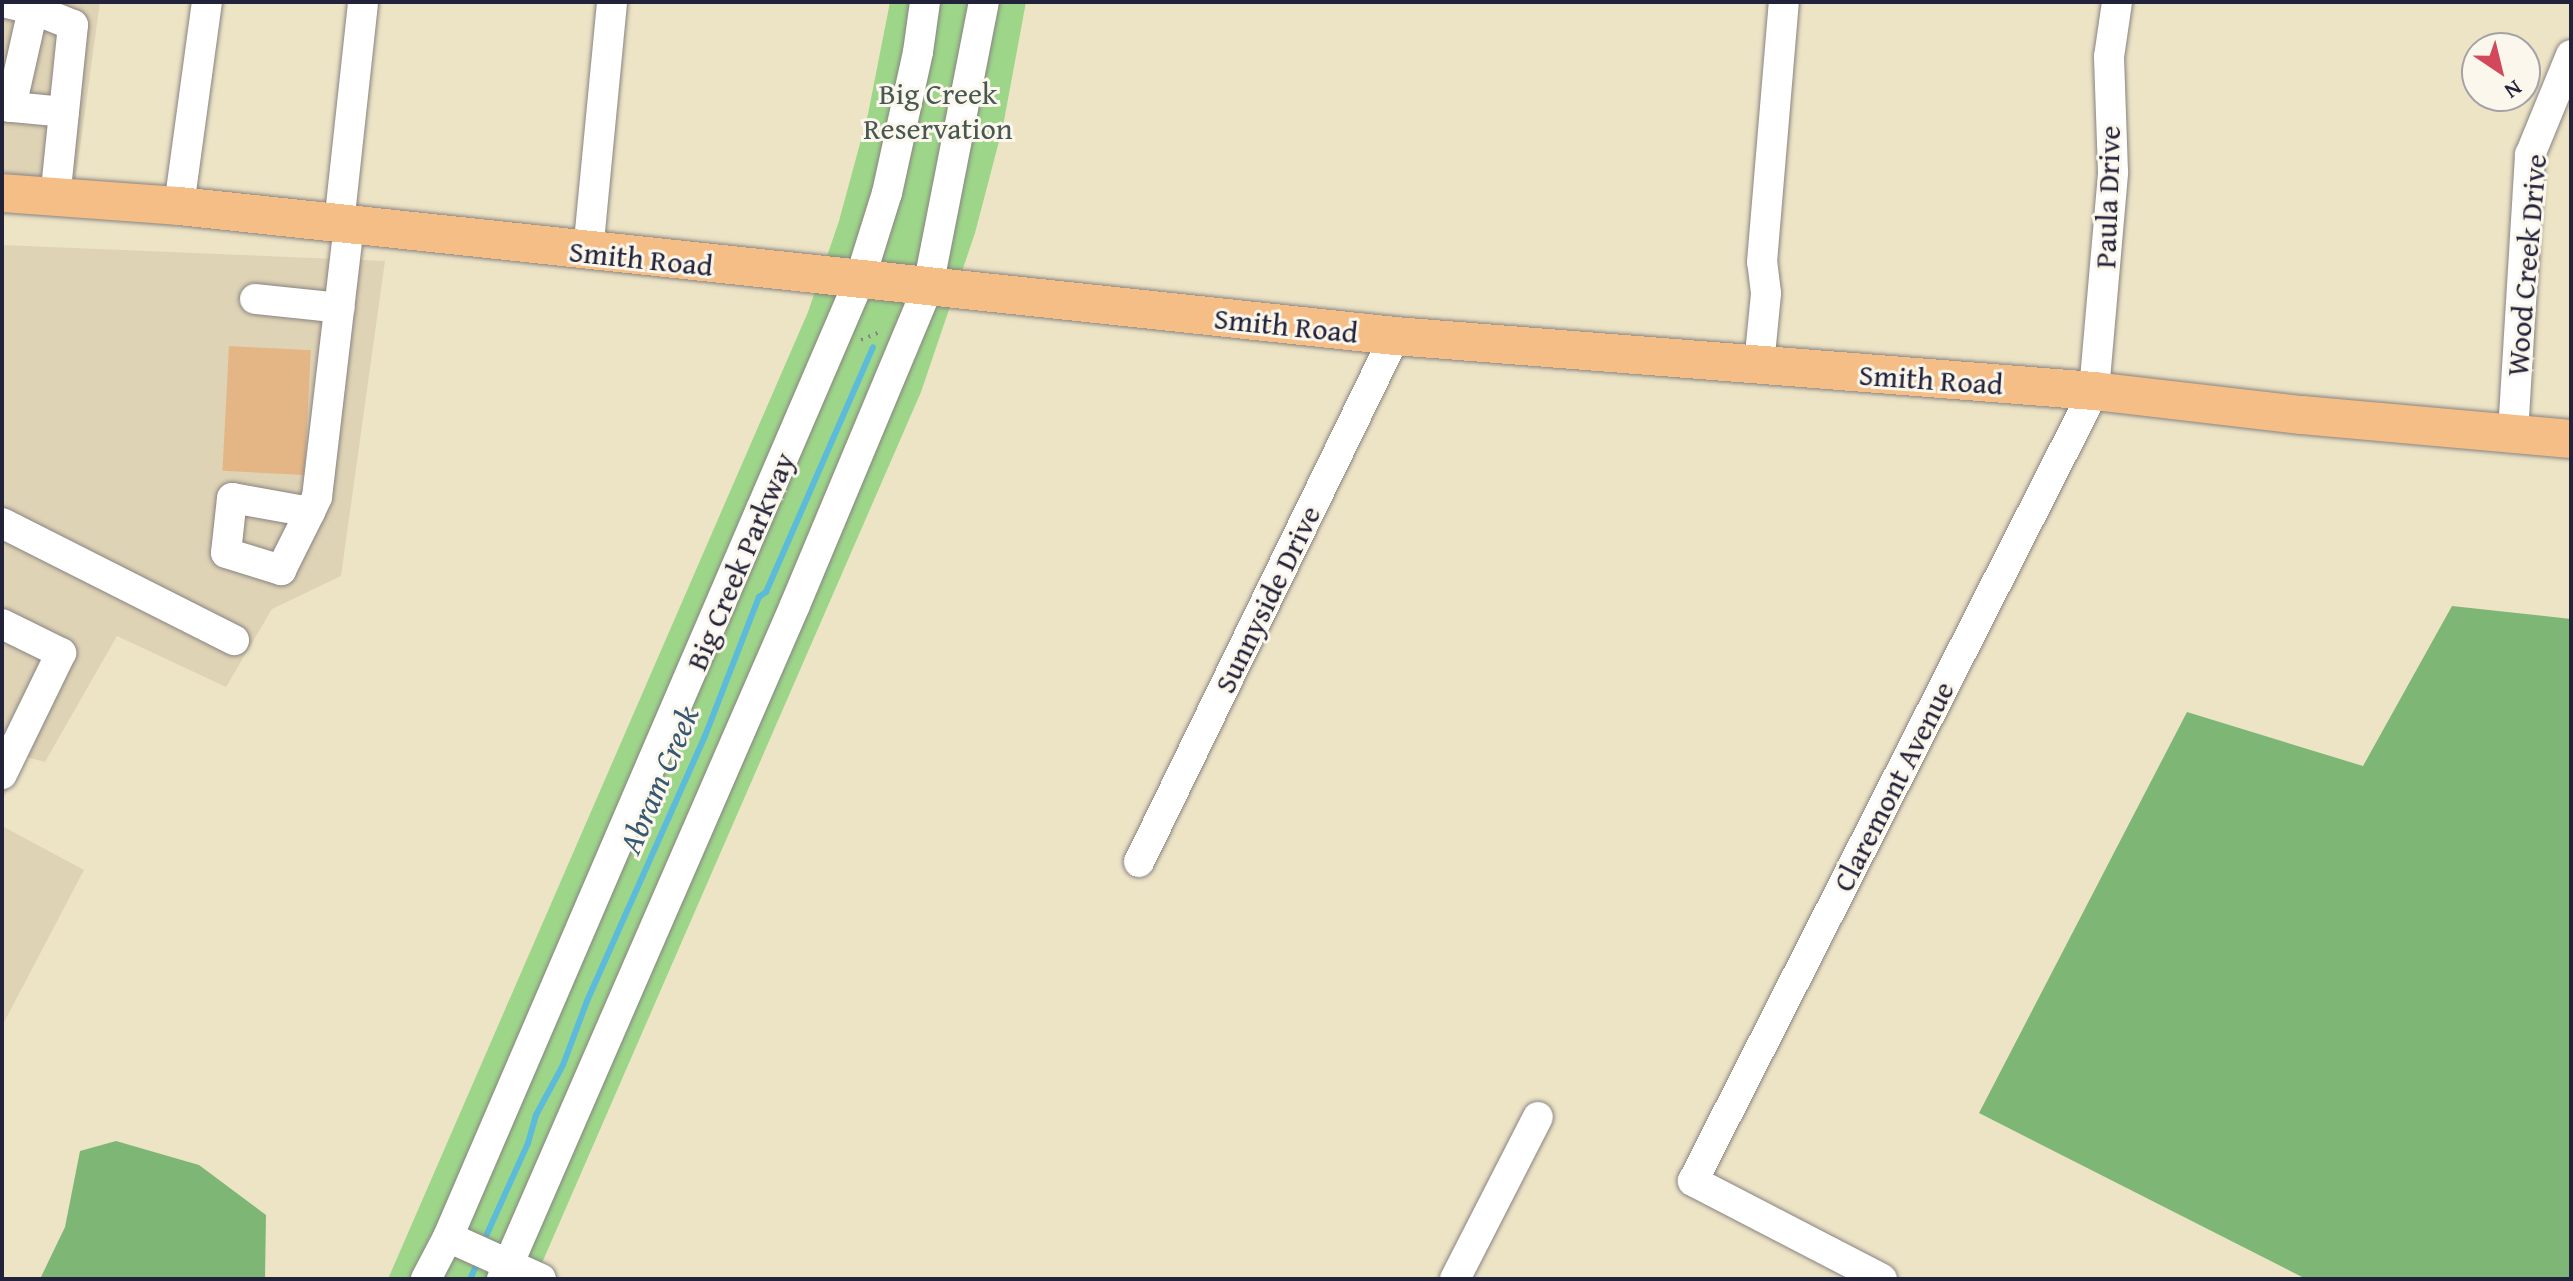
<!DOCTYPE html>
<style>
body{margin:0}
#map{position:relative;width:2573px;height:1281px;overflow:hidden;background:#ede4c6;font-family:"Gentium Book Plus",serif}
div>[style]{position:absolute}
.built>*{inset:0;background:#dfd3b5}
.green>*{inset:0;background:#9dd689}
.forest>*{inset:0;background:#7eb775}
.stream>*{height:6px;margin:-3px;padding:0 3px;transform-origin:3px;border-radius:3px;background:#5cbbda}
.building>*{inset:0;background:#e5b685;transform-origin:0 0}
.path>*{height:4px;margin-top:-2px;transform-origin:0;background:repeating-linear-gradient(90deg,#888380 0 2px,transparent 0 8px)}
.roads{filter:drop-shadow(0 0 2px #888380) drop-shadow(0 0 2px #888380)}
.minor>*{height:30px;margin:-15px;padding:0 15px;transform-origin:15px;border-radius:15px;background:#fff}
.major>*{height:38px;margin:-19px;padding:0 19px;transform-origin:19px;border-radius:19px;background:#f6be87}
span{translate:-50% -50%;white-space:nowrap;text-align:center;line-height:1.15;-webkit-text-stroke:6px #fbf7ec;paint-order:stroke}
.park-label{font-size:30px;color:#475852}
.street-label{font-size:30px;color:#22223b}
.water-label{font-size:32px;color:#365873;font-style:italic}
.frame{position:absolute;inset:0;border:4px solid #22223b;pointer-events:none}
.north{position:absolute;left:2461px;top:32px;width:80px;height:80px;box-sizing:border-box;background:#fbf7ec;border:2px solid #a4a2a5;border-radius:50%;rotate:145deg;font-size:22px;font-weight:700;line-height:32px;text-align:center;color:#22223b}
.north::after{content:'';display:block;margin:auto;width:28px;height:36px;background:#d1495b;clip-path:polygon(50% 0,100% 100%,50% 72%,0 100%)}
</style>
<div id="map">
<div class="built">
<i style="clip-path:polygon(2px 2px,100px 2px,75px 184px,2px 172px)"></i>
<i style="clip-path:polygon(2px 245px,385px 261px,341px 576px,272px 609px,226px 687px,117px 636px,45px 762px,26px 757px,2px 801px)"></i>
<i style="clip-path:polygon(2px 826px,84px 870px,2px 1026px)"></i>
</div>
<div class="green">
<i style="clip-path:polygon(890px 2px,1026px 2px,1003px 126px,975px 233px,921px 392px,535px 1279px,388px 1279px,808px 312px,839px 221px,868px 114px)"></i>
</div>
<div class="forest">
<i style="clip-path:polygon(2452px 606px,2571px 619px,2571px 1279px,2306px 1279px,1979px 1113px,2187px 712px,2363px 766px)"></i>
<i style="clip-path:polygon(116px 1141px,199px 1165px,266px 1215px,265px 1279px,40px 1279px,65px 1227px,80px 1151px)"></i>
</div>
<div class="stream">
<i style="left:487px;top:1234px;width:100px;rotate:-65.7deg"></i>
<i style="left:528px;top:1143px;width:29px;rotate:-74deg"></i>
<i style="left:536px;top:1115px;width:57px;rotate:-61.6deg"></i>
<i style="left:563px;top:1065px;width:68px;rotate:-69.4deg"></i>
<i style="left:587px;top:1001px;width:290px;rotate:-66deg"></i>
<i style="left:705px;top:736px;width:149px;rotate:-68.8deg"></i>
<i style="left:759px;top:597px;width:9px;rotate:-36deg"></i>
<i style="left:766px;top:592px;width:267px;rotate:-66.4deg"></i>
<i style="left:470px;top:1279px;width:14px;rotate:-65deg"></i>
</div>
<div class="building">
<i style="left:229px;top:346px;width:82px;height:125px;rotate:3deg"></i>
</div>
<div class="path">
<i style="left:861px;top:340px;width:23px;rotate:-23deg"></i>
</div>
<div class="roads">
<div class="minor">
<i style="left:2px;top:2px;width:32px;rotate:13deg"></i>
<i style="left:33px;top:9px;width:7px;rotate:-74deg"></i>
<i style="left:2px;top:106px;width:62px;rotate:5.5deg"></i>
<i style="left:64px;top:112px;width:87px;rotate:95.9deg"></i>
<i style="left:11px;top:107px;width:100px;rotate:-77.3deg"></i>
<i style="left:33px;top:9px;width:43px;rotate:21.8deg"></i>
<i style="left:73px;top:25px;width:87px;rotate:95.9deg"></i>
<i style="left:179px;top:206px;width:206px;rotate:-82.2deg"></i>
<i style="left:339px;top:224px;width:223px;rotate:-83.8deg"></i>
<i style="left:588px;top:252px;width:251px;rotate:-84.5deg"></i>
<i style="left:255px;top:299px;width:85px;rotate:6deg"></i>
<i style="left:1759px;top:365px;width:72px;rotate:-84.4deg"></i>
<i style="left:1766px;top:293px;width:31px;rotate:-97deg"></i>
<i style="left:1762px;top:262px;width:261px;rotate:-85.2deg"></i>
<i style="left:2513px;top:433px;width:279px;rotate:-86.5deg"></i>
<i style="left:2530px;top:155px;width:108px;rotate:-67.7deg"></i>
<i style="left:310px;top:512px;width:79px;rotate:-169.8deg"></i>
<i style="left:232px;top:498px;width:55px;rotate:96.2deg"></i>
<i style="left:226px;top:553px;width:58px;rotate:17.2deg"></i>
<i style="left:281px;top:570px;width:65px;rotate:-63.4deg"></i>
<i style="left:310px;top:512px;width:17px;rotate:-65deg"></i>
<i style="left:317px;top:497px;width:273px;rotate:-83.3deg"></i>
<i style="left:2px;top:523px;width:260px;rotate:26.8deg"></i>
<i style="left:2px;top:624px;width:66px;rotate:26.2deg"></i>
<i style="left:61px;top:653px;width:135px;rotate:116deg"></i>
<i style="left:1139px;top:862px;width:585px;rotate:-64.05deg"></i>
<i style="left:448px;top:1237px;width:102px;rotate:24.3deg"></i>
<i style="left:426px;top:1279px;width:47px;rotate:-62.4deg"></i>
<i style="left:448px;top:1237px;width:1043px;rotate:-66.73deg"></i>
<i style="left:860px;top:279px;width:90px;rotate:-72.6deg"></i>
<i style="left:887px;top:193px;width:144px;rotate:-77.6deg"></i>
<i style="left:918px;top:52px;width:50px;rotate:-82deg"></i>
<i style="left:502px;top:1279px;width:735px;rotate:-66.5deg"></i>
<i style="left:795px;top:605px;width:345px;rotate:-67.3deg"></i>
<i style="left:928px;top:287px;width:290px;rotate:-78.9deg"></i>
<i style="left:1455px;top:1279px;width:182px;rotate:-62.9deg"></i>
<i style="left:1882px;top:1279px;width:213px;rotate:-152.6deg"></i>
<i style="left:1693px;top:1181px;width:886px;rotate:-63.09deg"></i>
<i style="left:2094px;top:391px;width:220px;rotate:-85deg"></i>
<i style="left:2113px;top:172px;width:115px;rotate:-92deg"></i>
<i style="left:2109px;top:57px;width:56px;rotate:-81.7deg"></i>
</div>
<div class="major">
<i style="left:2px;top:193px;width:177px;rotate:4.2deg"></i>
<i style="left:179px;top:206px;width:1223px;rotate:6.1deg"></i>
<i style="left:1395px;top:336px;width:701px;rotate:4.5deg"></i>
<i style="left:2094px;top:391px;width:209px;rotate:6.6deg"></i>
<i style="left:2302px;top:415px;width:270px;rotate:5.1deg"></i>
</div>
</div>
<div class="park-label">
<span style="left:938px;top:110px">Big Creek<br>Reservation</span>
</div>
<div class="street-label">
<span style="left:2107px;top:197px;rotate:-88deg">Paula Drive</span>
<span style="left:641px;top:258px;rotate:6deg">Smith Road</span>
<span style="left:2526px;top:265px;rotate:-85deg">Wood Creek Drive</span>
<span style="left:1286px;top:325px;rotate:6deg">Smith Road</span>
<span style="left:1931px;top:379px;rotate:4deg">Smith Road</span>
<span style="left:740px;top:561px;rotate:-67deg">Big Creek Parkway</span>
<span style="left:1267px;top:599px;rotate:-64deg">Sunnyside Drive</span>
<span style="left:1893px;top:786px;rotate:-63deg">Claremont Avenue</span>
</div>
<div class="water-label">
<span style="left:659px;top:780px;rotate:-67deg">Abram Creek</span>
</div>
<div class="frame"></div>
<div class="north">N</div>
</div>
